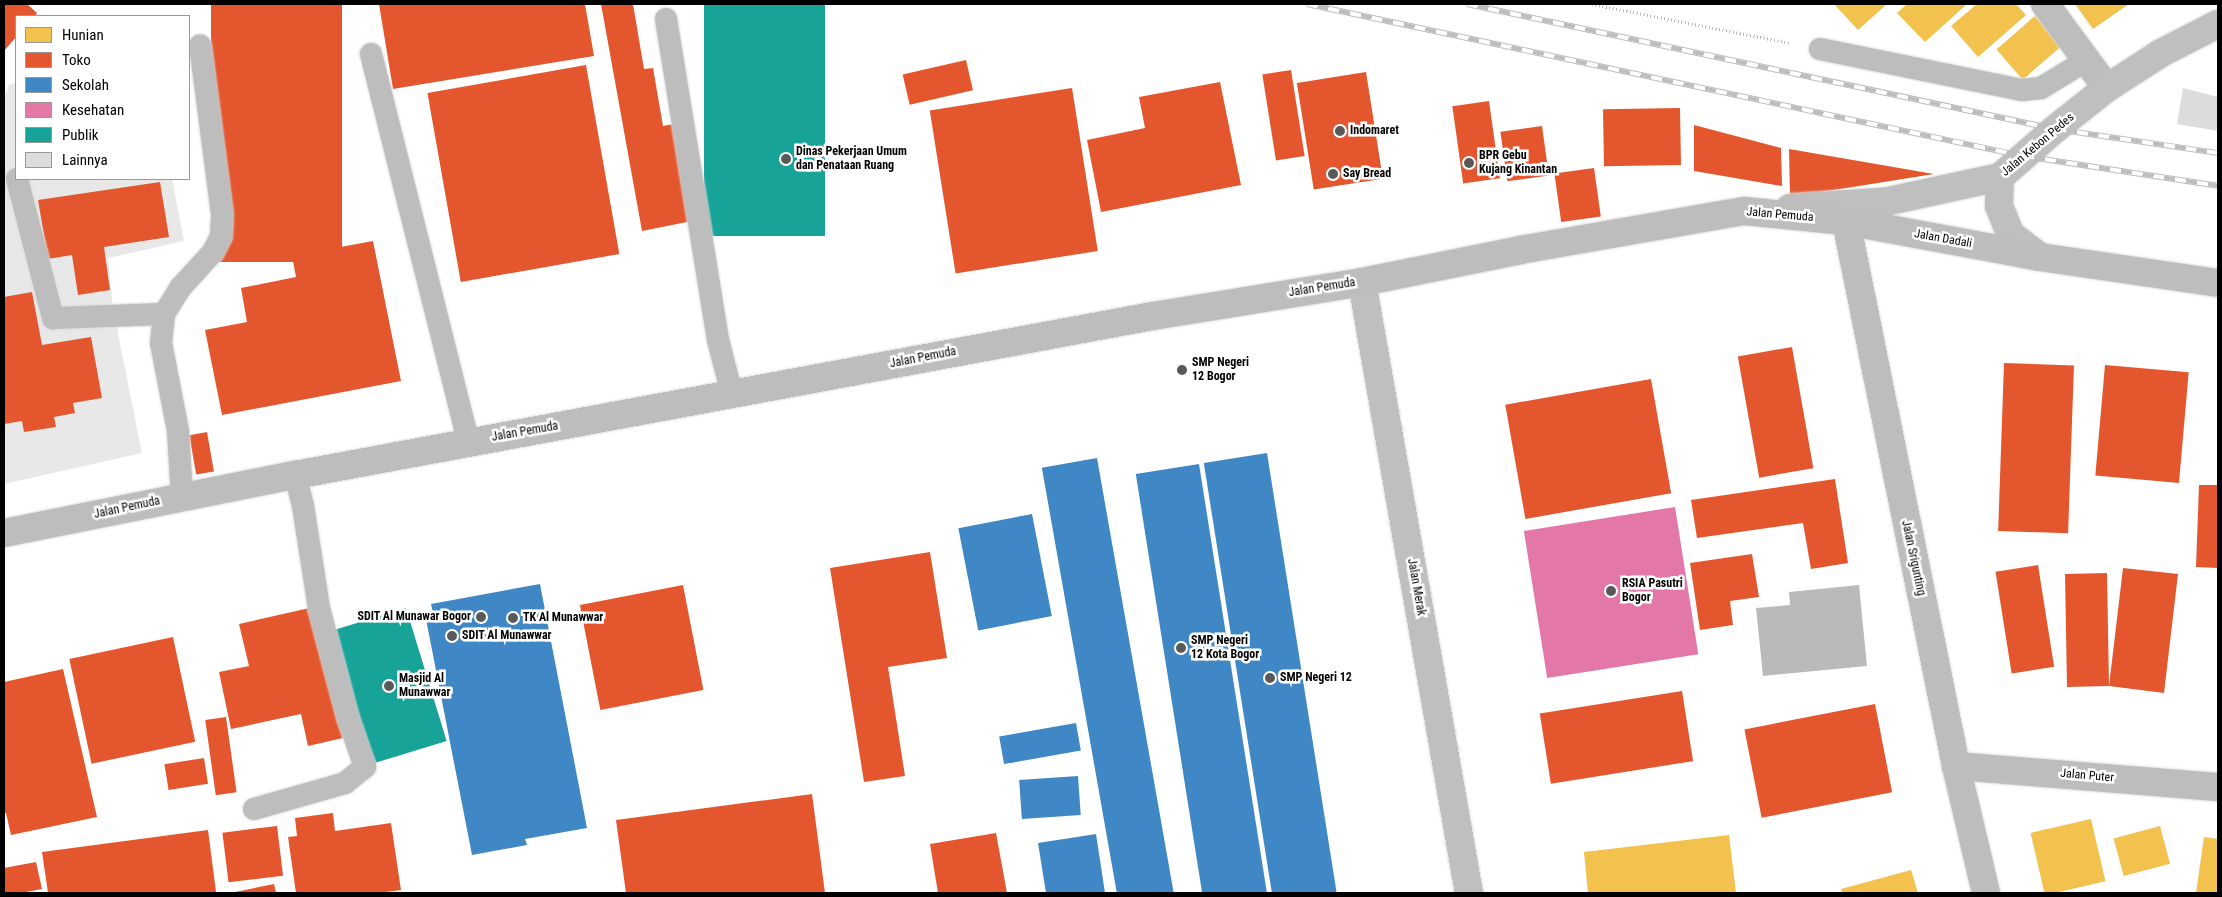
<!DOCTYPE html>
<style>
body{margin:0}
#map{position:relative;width:2222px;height:897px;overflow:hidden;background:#fff;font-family:"Roboto Condensed",sans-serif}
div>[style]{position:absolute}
.green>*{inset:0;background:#e8e8e8}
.water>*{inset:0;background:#bababa}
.homes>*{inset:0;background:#f2c14e;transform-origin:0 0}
.shops>*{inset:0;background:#e4572e;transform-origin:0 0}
.schools>*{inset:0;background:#3f88c5;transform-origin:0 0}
.health>*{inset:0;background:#e377a8;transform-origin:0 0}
.public>*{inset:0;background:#17a398;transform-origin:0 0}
.building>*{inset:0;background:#dcdcdc}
.path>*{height:3px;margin-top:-1.5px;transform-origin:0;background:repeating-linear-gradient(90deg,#b8b8b8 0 1px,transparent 0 3.5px)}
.roads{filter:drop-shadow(0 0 1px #dbdbdb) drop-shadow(0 0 1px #dbdbdb)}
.lane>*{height:22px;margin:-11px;padding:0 11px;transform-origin:11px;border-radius:11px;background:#bdbdbd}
.street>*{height:28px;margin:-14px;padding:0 14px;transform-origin:14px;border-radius:14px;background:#bdbdbd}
.secondary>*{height:28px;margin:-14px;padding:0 14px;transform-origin:14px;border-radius:14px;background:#bfbfbf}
.primary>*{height:28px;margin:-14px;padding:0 14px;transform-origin:14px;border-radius:14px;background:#bdbdbd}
.rail>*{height:5.5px;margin-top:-2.75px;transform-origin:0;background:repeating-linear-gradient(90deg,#fff 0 11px,#bdbdbd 0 22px);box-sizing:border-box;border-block:1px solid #bdbdbd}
.dots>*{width:14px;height:14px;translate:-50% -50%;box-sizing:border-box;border:2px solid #fff;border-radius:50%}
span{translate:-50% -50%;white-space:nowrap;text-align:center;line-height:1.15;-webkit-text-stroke:5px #fff;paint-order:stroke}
.poi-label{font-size:12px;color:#000;font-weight:700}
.left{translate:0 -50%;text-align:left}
.right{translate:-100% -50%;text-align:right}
.street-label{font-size:12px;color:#000}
.frame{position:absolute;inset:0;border:5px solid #000;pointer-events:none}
.legend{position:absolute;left:15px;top:15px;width:175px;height:165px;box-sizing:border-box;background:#fff;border:1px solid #999;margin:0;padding:6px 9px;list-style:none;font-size:15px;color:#000}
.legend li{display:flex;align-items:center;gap:10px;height:25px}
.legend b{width:25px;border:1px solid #999}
</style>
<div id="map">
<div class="green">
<i style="clip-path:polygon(16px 83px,16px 179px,172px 179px,184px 241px,108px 258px,113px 308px,142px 453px,4px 484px,4px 97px,9px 85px)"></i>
</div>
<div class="water">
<i style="clip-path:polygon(1859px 585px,1867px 666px,1763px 676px,1756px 608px,1790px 605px,1789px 592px)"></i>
</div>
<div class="homes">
<i style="clip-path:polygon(1834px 4px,1887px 4px,1858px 30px)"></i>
<i style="clip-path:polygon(1907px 4px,1967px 4px,1925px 42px,1897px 13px)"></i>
<i style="clip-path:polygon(1977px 4px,2016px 4px,2026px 15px,1978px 57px,1951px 26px)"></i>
<i style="clip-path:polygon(2075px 4px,2129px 4px,2093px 29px)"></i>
<i style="left:2035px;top:16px;width:40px;height:51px;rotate:49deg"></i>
<i style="left:2091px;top:819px;width:64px;height:62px;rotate:77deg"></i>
<i style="left:2160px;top:826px;width:39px;height:48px;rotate:75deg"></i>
<i style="clip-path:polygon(1729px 835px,1736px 893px,1588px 893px,1584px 852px)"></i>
<i style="clip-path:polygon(2204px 837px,2218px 839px,2218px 893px,2196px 893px)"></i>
<i style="clip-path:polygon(1911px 870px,1918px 893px,1842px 893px,1841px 889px)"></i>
</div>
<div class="shops">
<i style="clip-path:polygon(4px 4px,27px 4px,37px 13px,35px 16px,16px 16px,16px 37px,4px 51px)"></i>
<i style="left:211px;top:4px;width:131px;height:258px"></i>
<i style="clip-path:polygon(379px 4px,585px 4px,594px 56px,393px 89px)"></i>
<i style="clip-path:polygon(601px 4px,633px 4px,644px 69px,653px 68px,663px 126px,673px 124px,692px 221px,642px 231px)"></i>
<i style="left:966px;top:60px;width:31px;height:65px;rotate:77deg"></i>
<i style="left:586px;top:65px;width:192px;height:161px;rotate:80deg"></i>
<i style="left:1291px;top:70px;width:87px;height:29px;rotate:81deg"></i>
<i style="left:1366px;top:72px;width:108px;height:70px;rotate:81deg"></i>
<i style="clip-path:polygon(1220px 82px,1241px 185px,1101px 212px,1087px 140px,1145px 128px,1139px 97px)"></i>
<i style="left:1072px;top:88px;width:165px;height:144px;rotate:81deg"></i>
<i style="left:1489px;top:101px;width:78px;height:37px;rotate:82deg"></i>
<i style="left:1680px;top:108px;width:57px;height:77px;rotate:89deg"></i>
<i style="clip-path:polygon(1694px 125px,1781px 148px,1782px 186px,1694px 171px)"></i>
<i style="left:1542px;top:126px;width:50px;height:42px;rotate:82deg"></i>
<i style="clip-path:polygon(1789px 149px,1934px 174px,1790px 197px)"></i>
<i style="left:1594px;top:168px;width:49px;height:40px;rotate:82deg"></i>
<i style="clip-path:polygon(160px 182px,169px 237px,104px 247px,110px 290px,78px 295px,72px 255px,48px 259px,38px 200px)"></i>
<i style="clip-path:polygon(373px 241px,401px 381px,222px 415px,205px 330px,247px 322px,241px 288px,296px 277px,292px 256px)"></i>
<i style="clip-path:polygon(32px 292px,42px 345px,91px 337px,102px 398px,73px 403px,75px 413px,54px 417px,56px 427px,24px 432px,22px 421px,4px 424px,4px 297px)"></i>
<i style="left:1792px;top:347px;width:123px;height:55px;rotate:80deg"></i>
<i style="left:2004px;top:363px;width:70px;height:168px;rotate:2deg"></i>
<i style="left:2105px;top:365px;width:84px;height:111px;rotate:5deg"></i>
<i style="left:1651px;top:379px;width:116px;height:148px;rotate:80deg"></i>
<i style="left:207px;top:432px;width:40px;height:18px;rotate:80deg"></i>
<i style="clip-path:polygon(1835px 479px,1848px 563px,1811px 569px,1803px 523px,1697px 538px,1691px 500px)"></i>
<i style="clip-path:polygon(2199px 485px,2218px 485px,2218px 568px,2196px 567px)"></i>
<i style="clip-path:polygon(930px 552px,947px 658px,888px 667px,905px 776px,864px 782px,830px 568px)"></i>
<i style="clip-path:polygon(1752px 554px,1759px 597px,1730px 601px,1733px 625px,1700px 630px,1690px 563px)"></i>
<i style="left:2038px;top:565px;width:103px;height:43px;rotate:81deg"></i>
<i style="clip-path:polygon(2123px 568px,2178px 574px,2164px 693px,2109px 686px,2067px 687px,2065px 574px,2107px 573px,2109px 686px)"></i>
<i style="left:683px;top:585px;width:107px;height:105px;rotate:79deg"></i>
<i style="clip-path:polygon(314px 607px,343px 738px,308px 746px,301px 714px,231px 729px,219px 672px,249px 666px,239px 624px)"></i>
<i style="left:173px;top:637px;width:107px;height:106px;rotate:78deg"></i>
<i style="clip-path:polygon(63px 669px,97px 817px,11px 835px,6px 813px,4px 813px,4px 682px)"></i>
<i style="left:1682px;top:691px;width:71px;height:144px;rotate:81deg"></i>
<i style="left:1875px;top:704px;width:90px;height:133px;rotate:79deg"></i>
<i style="left:226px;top:717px;width:76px;height:21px;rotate:82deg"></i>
<i style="left:204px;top:758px;width:26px;height:40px;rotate:81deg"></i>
<i style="clip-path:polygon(812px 794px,825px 893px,626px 893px,616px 820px)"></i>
<i style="clip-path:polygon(333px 813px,335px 831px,391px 823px,401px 890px,378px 893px,296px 893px,288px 837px,297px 836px,295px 818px)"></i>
<i style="left:277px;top:826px;width:50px;height:55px;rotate:83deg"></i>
<i style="clip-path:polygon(208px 830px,216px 892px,48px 893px,42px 852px)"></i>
<i style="clip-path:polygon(996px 833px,1007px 893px,938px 893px,930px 844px)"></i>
<i style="clip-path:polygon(36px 862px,42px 889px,21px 893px,4px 893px,4px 868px)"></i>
<i style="clip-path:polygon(274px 884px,276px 893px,235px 893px,235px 892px)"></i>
</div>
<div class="schools">
<i style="left:1267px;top:453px;width:445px;height:64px;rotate:81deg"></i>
<i style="left:1097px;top:458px;width:441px;height:56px;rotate:80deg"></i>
<i style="left:1199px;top:464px;width:434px;height:64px;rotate:81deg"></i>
<i style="left:1032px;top:514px;width:104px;height:75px;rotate:79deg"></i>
<i style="clip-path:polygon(540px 584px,587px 828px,525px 839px,527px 845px,472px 855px,425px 614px,433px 613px,431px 604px)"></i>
<i style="left:1076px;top:723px;width:28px;height:78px;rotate:80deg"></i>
<i style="left:1078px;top:776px;width:39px;height:59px;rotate:86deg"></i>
<i style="clip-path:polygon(1096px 834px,1105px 893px,1046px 893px,1038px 843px)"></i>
</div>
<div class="health">
<i style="left:1675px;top:507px;width:149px;height:153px;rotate:81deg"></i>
</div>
<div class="public">
<i style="left:704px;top:4px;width:121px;height:232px"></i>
<i style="left:406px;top:608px;width:139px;height:77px;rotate:73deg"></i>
</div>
<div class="building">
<i style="clip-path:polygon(2183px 88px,2218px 97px,2218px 131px,2177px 124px)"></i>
</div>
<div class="path">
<i style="left:1592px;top:4px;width:202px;rotate:11.1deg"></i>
</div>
<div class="roads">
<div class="lane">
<i style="left:666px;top:19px;width:325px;rotate:80.8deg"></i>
<i style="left:718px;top:340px;width:56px;rotate:75.5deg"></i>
<i style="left:1820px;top:49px;width:206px;rotate:11.5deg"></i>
<i style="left:2022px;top:90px;width:19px;rotate:-6deg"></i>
<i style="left:2041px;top:88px;width:54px;rotate:-31.3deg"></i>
<i style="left:371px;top:54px;width:401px;rotate:75.9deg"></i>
<i style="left:17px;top:179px;width:144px;rotate:75.5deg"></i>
<i style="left:53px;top:318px;width:111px;rotate:-2.1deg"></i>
<i style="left:182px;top:497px;width:66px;rotate:-93.5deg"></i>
<i style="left:178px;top:431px;width:90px;rotate:-100.9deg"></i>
<i style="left:161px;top:343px;width:29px;rotate:-84deg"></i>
<i style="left:164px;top:314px;width:32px;rotate:-58deg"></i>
<i style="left:181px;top:287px;width:47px;rotate:-47.6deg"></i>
<i style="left:213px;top:252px;width:18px;rotate:-63deg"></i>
<i style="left:221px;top:236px;width:22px;rotate:-87deg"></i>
<i style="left:222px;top:214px;width:170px;rotate:-97.4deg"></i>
<i style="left:254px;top:809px;width:95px;rotate:-15.9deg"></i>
<i style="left:345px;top:783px;width:26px;rotate:-39deg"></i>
<i style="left:365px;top:767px;width:52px;rotate:-109.1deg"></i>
<i style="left:348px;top:718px;width:114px;rotate:-104.8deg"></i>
<i style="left:319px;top:608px;width:103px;rotate:-98.9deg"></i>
<i style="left:303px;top:506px;width:32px;rotate:-104deg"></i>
</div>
<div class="street">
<i style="left:2045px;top:4px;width:104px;rotate:53.6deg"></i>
<i style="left:1846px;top:221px;width:556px;rotate:78.59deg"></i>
<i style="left:1956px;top:766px;width:130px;rotate:76.7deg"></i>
<i style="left:1956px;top:766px;width:263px;rotate:4.6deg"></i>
</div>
<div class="secondary">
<i style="left:2000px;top:177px;width:29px;rotate:92deg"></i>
<i style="left:1999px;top:206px;width:31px;rotate:68deg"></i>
<i style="left:2011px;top:235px;width:36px;rotate:37deg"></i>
<i style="left:1790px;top:208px;width:99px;rotate:-4deg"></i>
<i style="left:1889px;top:201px;width:114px;rotate:-12.2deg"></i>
<i style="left:2000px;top:177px;width:73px;rotate:-41.1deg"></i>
<i style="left:2055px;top:129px;width:66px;rotate:-38.3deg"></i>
<i style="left:2107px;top:88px;width:64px;rotate:-32.9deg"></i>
<i style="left:2161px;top:53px;width:64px;rotate:-27deg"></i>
<i style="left:1362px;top:282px;width:620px;rotate:80.07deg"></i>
</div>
<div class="primary">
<i style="left:4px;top:533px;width:297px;rotate:-11.3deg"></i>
<i style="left:295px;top:475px;width:873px;rotate:-10.5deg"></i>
<i style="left:1153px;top:316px;width:212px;rotate:-9.2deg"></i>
<i style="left:1362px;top:282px;width:161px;rotate:-11.4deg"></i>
<i style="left:1520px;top:250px;width:227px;rotate:-9.9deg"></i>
<i style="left:1744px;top:211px;width:102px;rotate:5.6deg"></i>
<i style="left:1846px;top:221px;width:197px;rotate:10.5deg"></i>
<i style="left:2040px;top:257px;width:180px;rotate:8.3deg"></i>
</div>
</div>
<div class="rail">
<i style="left:1307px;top:4px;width:732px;rotate:11.99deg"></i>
<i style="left:2023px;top:156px;width:197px;rotate:8.7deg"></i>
<i style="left:1467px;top:4px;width:601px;rotate:12deg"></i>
<i style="left:2055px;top:129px;width:165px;rotate:8.4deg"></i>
</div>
<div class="dots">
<i style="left:1340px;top:131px;background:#595959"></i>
<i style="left:786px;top:159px;background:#595959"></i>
<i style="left:1469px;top:163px;background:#595959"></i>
<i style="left:1333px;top:174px;background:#595959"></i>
<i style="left:1182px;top:370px;background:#595959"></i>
<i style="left:1611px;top:591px;background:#595959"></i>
<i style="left:481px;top:617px;background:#595959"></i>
<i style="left:513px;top:618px;background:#595959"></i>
<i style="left:452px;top:636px;background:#595959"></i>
<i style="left:1181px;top:648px;background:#595959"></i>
<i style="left:1270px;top:678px;background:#595959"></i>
<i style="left:389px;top:686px;background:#595959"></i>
</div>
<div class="poi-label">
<span class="left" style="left:1350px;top:131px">Indomaret</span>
<span class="left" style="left:796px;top:159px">Dinas Pekerjaan Umum<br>dan Penataan Ruang</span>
<span class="left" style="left:1479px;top:163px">BPR Gebu<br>Kujang Kinantan</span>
<span class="left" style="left:1343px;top:174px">Say Bread</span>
<span class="left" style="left:1192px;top:370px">SMP Negeri<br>12 Bogor</span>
<span class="left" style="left:1622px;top:591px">RSIA Pasutri<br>Bogor</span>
<span class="right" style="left:471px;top:617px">SDIT Al Munawar Bogor</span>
<span class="left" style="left:523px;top:618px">TK Al Munawwar</span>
<span class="left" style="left:462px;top:636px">SDIT Al Munawwar</span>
<span class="left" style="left:1191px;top:648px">SMP Negeri<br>12 Kota Bogor</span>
<span class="left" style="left:1280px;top:678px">SMP Negeri 12</span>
<span class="left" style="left:399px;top:686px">Masjid Al<br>Munawwar</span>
</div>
<div class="street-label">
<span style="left:2038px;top:145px;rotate:-40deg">Jalan Kebon Pedes</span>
<span style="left:1780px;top:215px;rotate:5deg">Jalan Pemuda</span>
<span style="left:1943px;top:239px;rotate:10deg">Jalan Dadali</span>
<span style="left:1322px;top:288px;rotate:-9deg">Jalan Pemuda</span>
<span style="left:923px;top:358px;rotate:-11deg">Jalan Pemuda</span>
<span style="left:525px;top:432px;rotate:-10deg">Jalan Pemuda</span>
<span style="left:127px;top:508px;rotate:-12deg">Jalan Pemuda</span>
<span style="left:1913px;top:558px;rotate:78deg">Jalan Srigunting</span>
<span style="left:1416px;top:587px;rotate:80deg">Jalan Merak</span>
<span style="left:2087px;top:776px;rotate:5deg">Jalan Puter</span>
</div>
<div class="frame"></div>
<ul class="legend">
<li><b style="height:14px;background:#f2c14e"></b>Hunian</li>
<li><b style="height:14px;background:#e4572e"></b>Toko</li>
<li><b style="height:14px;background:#3f88c5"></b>Sekolah</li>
<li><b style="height:14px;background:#e377a8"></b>Kesehatan</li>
<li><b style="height:14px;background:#17a398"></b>Publik</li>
<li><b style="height:14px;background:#dcdcdc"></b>Lainnya</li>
</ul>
</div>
